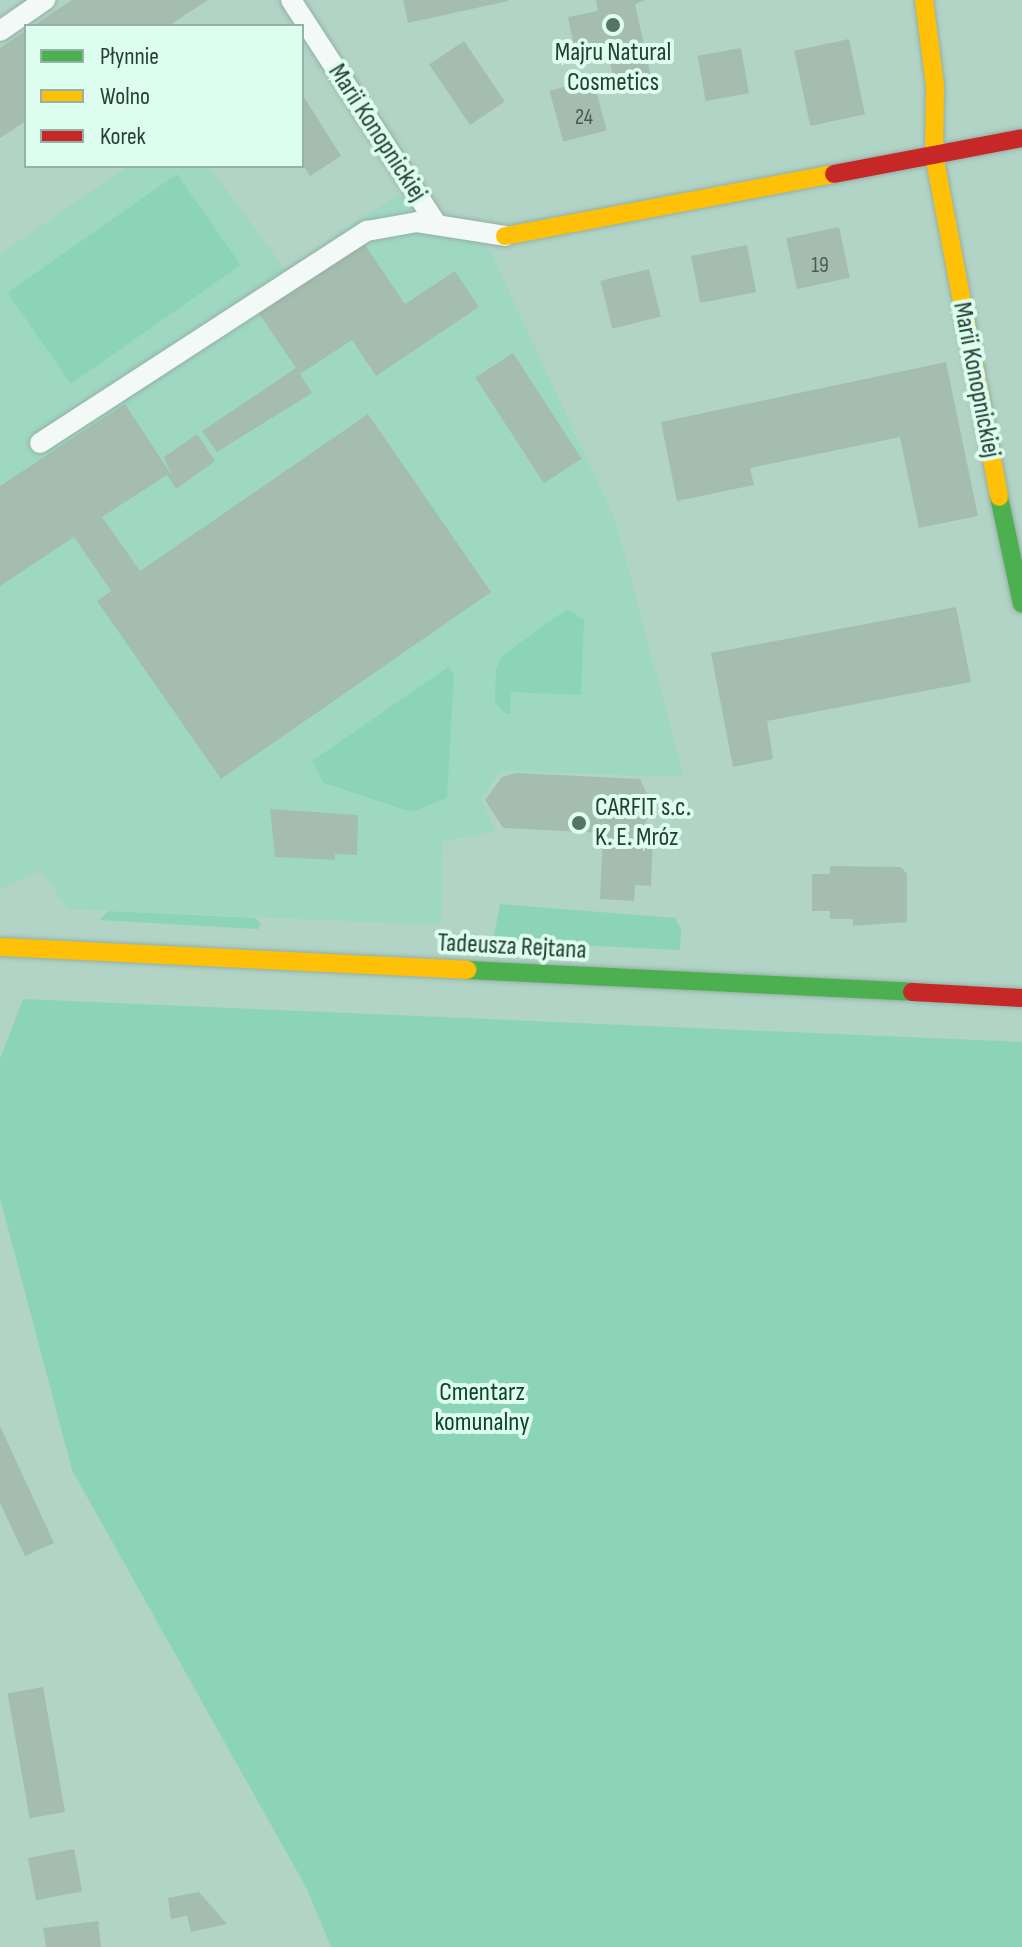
<!DOCTYPE html>
<meta charset="utf-8">
<style>
body{margin:0}
#map{position:relative;width:1022px;height:1947px;overflow:hidden;background:#b1d4c6;font-family:"Sofia Sans Condensed",sans-serif}
div>[style]{position:absolute}
.built>*{inset:0;background:#9fd8c2}
.green>*{inset:0;background:#8bd4b9;transform-origin:0 0}
.building>*{inset:0;background:#a5bdaf;transform-origin:0 0}
.roads{filter:drop-shadow(0 0 2px #94b0a5) drop-shadow(0 0 2px #94b0a5)}
.lane>*{height:20px;margin:-10px;padding:0 10px;transform-origin:10px;border-radius:10px;background:#f3f9f6}
.fast>*{height:18px;margin:-9px;padding:0 9px;transform-origin:9px;border-radius:9px;background:#4caf50}
.slow>*{height:18px;margin:-9px;padding:0 9px;transform-origin:9px;border-radius:9px;background:#ffc107}
.jam>*{height:18px;margin:-9px;padding:0 9px;transform-origin:9px;border-radius:9px;background:#c62828}
.dots>*{width:22px;height:22px;translate:-50% -50%;box-sizing:border-box;border:4px solid #ddfdef;border-radius:50%}
span{translate:-50% -50%;white-space:nowrap;text-align:center;line-height:1.15;-webkit-text-stroke:8px #ddfdef;paint-order:stroke}
.number-label{font-size:22px;color:#445e54}
.number-label span{-webkit-text-stroke-width:0}
.poi-label{font-size:26px;color:#243f35}
.left{translate:0 -50%;text-align:left}
.street-label{font-size:26px;color:#243f35}
.park-label{font-size:26px;color:#104232}
.legend{position:absolute;left:24px;top:24px;width:280px;height:144px;box-sizing:border-box;background:#ddfdef;border:2px solid #93b1a5;margin:0;padding:10px 14px;list-style:none;font-size:24px;color:#243f35}
.legend li{display:flex;align-items:center;gap:16px;height:40px}
.legend b{width:40px;border:2px solid #93b1a5}
</style>
<div id="map">
<div class="built">
<i style="clip-path:polygon(128px 166px,209px 166px,285px 269px,397px 195px,488px 246px,615px 519px,684px 777px,500px 771px,481px 799px,496px 831px,443px 841px,441px 925px,68px 909px,41px 871px,0 889px,0 254px)"></i>
</div>
<div class="green">
<i style="left:177px;top:174px;width:111px;height:207px;rotate:55deg"></i>
<i style="clip-path:polygon(567px 609px,584px 620px,581px 695px,511px 692px,510px 714px,504px 713px,495px 701px,496px 669px,503px 655px)"></i>
<i style="clip-path:polygon(448px 667px,454px 674px,447px 798px,411px 812px,324px 783px,312px 761px)"></i>
<i style="clip-path:polygon(500px 904px,675px 918px,681px 928px,680px 950px,493px 941px)"></i>
<i style="clip-path:polygon(108px 911px,255px 918px,261px 924px,258px 929px,100px 920px)"></i>
<i style="clip-path:polygon(23px 999px,1022px 1042px,1022px 1947px,331px 1947px,307px 1889px,72px 1470px,0 1198px,0 1059px)"></i>
</div>
<div class="building">
<i style="clip-path:polygon(72px 0,208px 0,168px 26px,33px 26px)"></i>
<i style="clip-path:polygon(403px 0,508px 0,508px 1px,408px 23px)"></i>
<i style="clip-path:polygon(596px 0,645px 0,635px 4px,651px 77px,615px 85px,608px 54px,577px 61px,568px 17px,598px 11px)"></i>
<i style="clip-path:polygon(26px 31px,26px 121px,0 138px,0 48px)"></i>
<i style="left:849px;top:39px;width:77px;height:56px;rotate:78deg"></i>
<i style="left:464px;top:41px;width:73px;height:42px;rotate:56deg"></i>
<i style="left:741px;top:48px;width:46px;height:44px;rotate:80deg"></i>
<i style="left:593px;top:79px;width:53px;height:45px;rotate:75deg"></i>
<i style="clip-path:polygon(302px 94px,341px 156px,310px 176px,302px 164px)"></i>
<i style="left:839px;top:227px;width:52px;height:54px;rotate:78deg"></i>
<i style="clip-path:polygon(363px 242px,405px 304px,455px 271px,479px 307px,376px 376px,352px 340px,300px 374px,312px 393px,217px 452px,202px 431px,296px 368px,258px 312px)"></i>
<i style="left:747px;top:245px;width:48px;height:57px;rotate:79deg"></i>
<i style="left:649px;top:269px;width:49px;height:50px;rotate:76deg"></i>
<i style="left:513px;top:353px;width:126px;height:45px;rotate:57deg"></i>
<i style="clip-path:polygon(946px 362px,978px 516px,919px 528px,900px 437px,750px 468px,754px 485px,677px 501px,661px 422px)"></i>
<i style="clip-path:polygon(125px 404px,171px 474px,164px 457px,197px 434px,215px 461px,176px 489px,167px 475px,102px 517px,140px 571px,368px 414px,491px 592px,221px 779px,97px 601px,111px 591px,74px 537px,0 586px,0 486px)"></i>
<i style="clip-path:polygon(956px 607px,971px 682px,767px 721px,773px 759px,733px 767px,711px 653px)"></i>
<i style="clip-path:polygon(516px 773px,640px 779px,654px 809px,638px 834px,653px 835px,651px 886px,635px 885px,634px 901px,600px 899px,603px 833px,503px 828px,485px 800px,502px 777px)"></i>
<i style="clip-path:polygon(270px 809px,358px 815px,357px 855px,335px 854px,335px 860px,275px 857px)"></i>
<i style="clip-path:polygon(830px 866px,901px 867px,907px 874px,907px 922px,853px 926px,853px 919px,830px 919px,830px 911px,812px 911px,812px 874px,830px 874px)"></i>
<i style="clip-path:polygon(0 1426px,54px 1543px,25px 1556px,0 1503px)"></i>
<i style="left:43px;top:1687px;width:127px;height:36px;rotate:80deg"></i>
<i style="left:74px;top:1849px;width:43px;height:47px;rotate:79deg"></i>
<i style="clip-path:polygon(199px 1892px,227px 1924px,191px 1932px,187px 1916px,171px 1919px,168px 1898px)"></i>
<i style="clip-path:polygon(98px 1921px,101px 1947px,46px 1947px,43px 1928px)"></i>
</div>
<div class="roads">
<div class="lane">
<i style="left:291px;top:0;width:268px;rotate:57deg"></i>
<i style="left:0;top:31px;width:55px;rotate:-34.6deg"></i>
<i style="left:40px;top:443px;width:390px;rotate:-33deg"></i>
<i style="left:367px;top:231px;width:51px;rotate:-10.2deg"></i>
<i style="left:417px;top:222px;width:89px;rotate:9deg"></i>
</div>
<div class="fast">
<i style="left:999px;top:497px;width:109px;rotate:77.9deg"></i>
<i style="left:467px;top:970px;width:446px;rotate:2.8deg"></i>
</div>
<div class="slow">
<i style="left:924px;top:0;width:87px;rotate:82.7deg"></i>
<i style="left:935px;top:86px;width:69px;rotate:90.8deg"></i>
<i style="left:934px;top:155px;width:348px;rotate:79.2deg"></i>
<i style="left:505px;top:236px;width:335px;rotate:-10.7deg"></i>
<i style="left:0;top:947px;width:468px;rotate:2.8deg"></i>
</div>
<div class="jam">
<i style="left:834px;top:174px;width:191px;rotate:-10.8deg"></i>
<i style="left:912px;top:992px;width:110px;rotate:3.1deg"></i>
</div>
</div>
<div class="dots">
<i style="left:613px;top:25px;background:#557368"></i>
<i style="left:579px;top:823px;background:#557368"></i>
</div>
<div class="number-label">
<span style="left:584px;top:118px">24</span>
<span style="left:820px;top:266px">19</span>
</div>
<div class="poi-label">
<span style="left:613px;top:68px">Majru Natural<br>Cosmetics</span>
<span class="left" style="left:595px;top:823px">CARFIT s.c.<br>K. E. Mróz</span>
</div>
<div class="street-label">
<span style="left:377px;top:133px;rotate:57deg">Marii Konopnickiej</span>
<span style="left:976px;top:380px;rotate:79deg">Marii Konopnickiej</span>
<span style="left:512px;top:947px;rotate:3deg">Tadeusza Rejtana</span>
</div>
<div class="park-label">
<span style="left:482px;top:1408px">Cmentarz<br>komunalny</span>
</div>
<ul class="legend">
<li><b style="height:10px;background:#4caf50"></b>Płynnie</li>
<li><b style="height:10px;background:#ffc107"></b>Wolno</li>
<li><b style="height:10px;background:#c62828"></b>Korek</li>
</ul>
</div>
